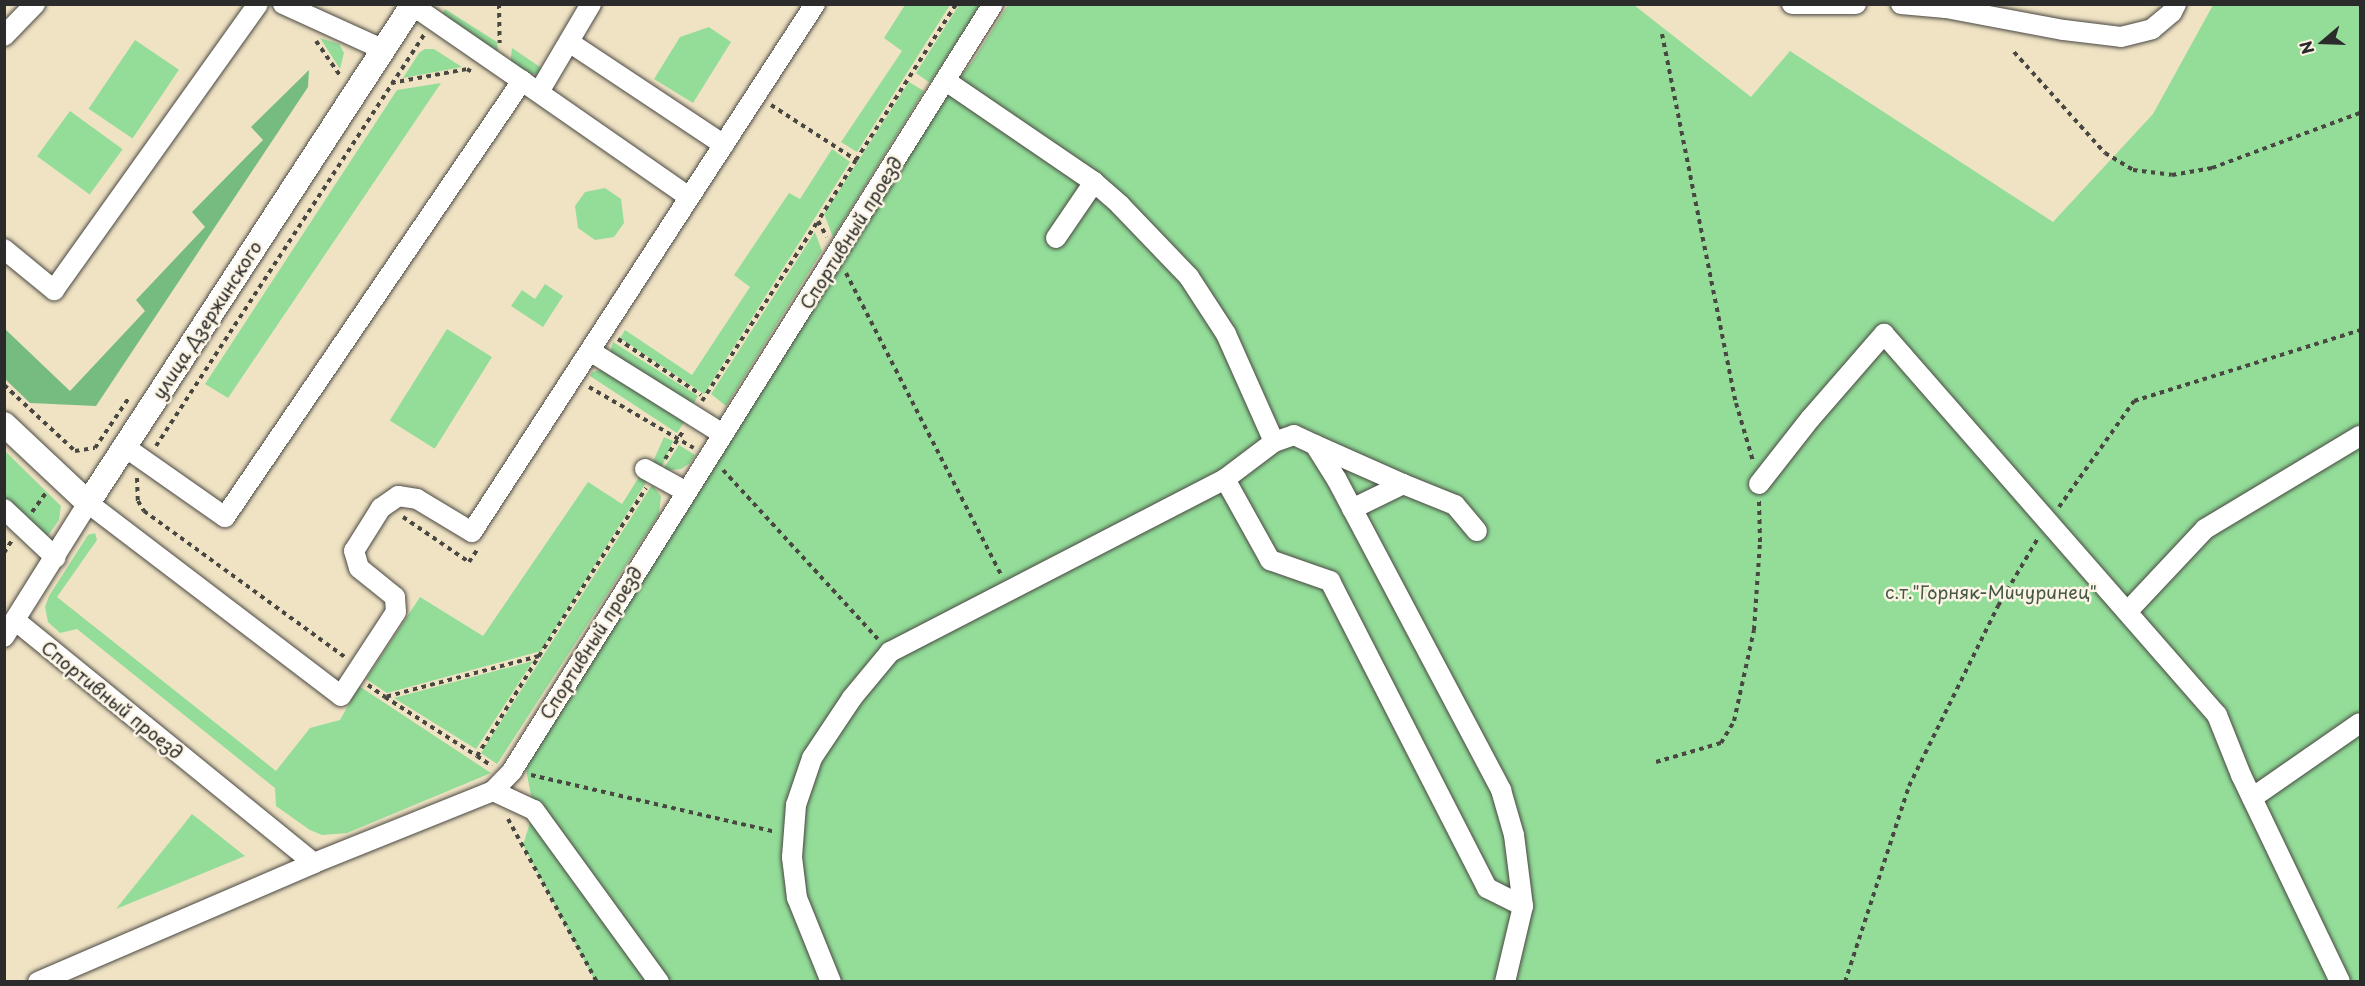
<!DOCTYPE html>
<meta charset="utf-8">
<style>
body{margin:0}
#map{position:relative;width:2365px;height:986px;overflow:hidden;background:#f0e3c4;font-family:"Playpen Sans",sans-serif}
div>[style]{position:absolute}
.green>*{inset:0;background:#93dd99;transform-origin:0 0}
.forest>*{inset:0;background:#76bc81}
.path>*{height:4px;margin-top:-2px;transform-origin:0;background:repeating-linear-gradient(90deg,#494742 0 4.5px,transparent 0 9px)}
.roads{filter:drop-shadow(0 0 2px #494742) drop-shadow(0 0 2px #494742)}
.minor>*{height:20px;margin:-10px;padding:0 10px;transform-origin:10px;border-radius:10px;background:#fff}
.major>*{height:24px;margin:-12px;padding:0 12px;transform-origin:12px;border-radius:12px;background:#fff}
span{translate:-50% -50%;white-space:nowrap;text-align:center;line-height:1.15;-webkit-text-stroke:5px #fcf5e5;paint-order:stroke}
.street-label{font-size:18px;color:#2b2b2b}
.park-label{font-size:18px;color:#455846}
.frame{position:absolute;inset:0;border:6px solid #2b2b2b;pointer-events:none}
.north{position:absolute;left:2293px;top:12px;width:60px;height:60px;-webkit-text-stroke:4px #fcf5e5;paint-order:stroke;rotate:251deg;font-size:16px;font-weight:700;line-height:24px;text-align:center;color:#2b2b2b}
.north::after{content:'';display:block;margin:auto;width:21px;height:27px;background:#2b2b2b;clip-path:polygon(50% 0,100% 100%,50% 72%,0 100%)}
</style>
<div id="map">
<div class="green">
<i style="clip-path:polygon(905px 5px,950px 5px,857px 152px,841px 142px,902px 51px,884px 38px)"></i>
<i style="clip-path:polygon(959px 5px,981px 5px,930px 83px,916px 73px)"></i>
<i style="clip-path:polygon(1008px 5px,1634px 5px,1751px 97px,1790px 51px,2053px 222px,2153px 114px,2213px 5px,2360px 5px,2360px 981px,595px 981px,523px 845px,534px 810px,525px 765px,835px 275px,848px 250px,936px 107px,973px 61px)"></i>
<i style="clip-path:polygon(445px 9px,497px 42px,499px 58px,440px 19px)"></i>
<i style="clip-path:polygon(709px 27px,731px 42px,693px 103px,654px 79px,680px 37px)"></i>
<i style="clip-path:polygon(320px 38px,339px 44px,344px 53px,340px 69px)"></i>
<i style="left:135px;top:40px;width:53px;height:83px;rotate:34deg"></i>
<i style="clip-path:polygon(512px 48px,543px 69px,541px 73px,527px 75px,510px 65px)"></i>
<i style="clip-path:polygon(425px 49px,434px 49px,462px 67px,403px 78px,419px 53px)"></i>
<i style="clip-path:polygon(909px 82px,924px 91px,833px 237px,824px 214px)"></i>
<i style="clip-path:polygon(441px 83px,228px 398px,205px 384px,397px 90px)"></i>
<i style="left:70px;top:111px;width:65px;height:56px;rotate:36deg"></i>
<i style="clip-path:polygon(832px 149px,850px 162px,704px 394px,620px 338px,625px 330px,692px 375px,750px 287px,734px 275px,789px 193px,800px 199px)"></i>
<i style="clip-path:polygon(605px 188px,621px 199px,624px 223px,614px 237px,595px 240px,578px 228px,575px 206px,585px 192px)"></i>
<i style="clip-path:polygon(815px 232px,822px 251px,726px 406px,711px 394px)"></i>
<i style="clip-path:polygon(545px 284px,563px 296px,543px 327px,511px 306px,522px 290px,535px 299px)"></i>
<i style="left:447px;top:329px;width:53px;height:108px;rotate:32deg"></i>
<i style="clip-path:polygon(613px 342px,698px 396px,691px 408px,610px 353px)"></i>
<i style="clip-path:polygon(600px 370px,608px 372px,685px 421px,677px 433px,590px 376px,592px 372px)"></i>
<i style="left:664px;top:437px;width:10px;height:28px;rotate:24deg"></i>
<i style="clip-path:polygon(679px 445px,695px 455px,690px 463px,681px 469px,662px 471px)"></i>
<i style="clip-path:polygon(4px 450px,61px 506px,59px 520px,47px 537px,5px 498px)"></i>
<i style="clip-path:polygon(639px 477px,647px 481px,541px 651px,387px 693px,366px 679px,420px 597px,483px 636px,588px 482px,622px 504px)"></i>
<i style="clip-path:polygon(652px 485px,661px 496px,659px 514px,497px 764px,481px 753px)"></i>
<i style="clip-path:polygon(95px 533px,97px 540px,57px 597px,276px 771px,310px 728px,340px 720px,359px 686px,491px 773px,347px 833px,322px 835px,310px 830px,276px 806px,275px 788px,77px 629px,60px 633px,48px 622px,45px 607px,49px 596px,88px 535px)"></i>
<i style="clip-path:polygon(533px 661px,476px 749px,394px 698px)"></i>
<i style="clip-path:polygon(192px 814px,245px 856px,116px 909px)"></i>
</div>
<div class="forest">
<i style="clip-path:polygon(309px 70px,308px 87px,96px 406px,30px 403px,5px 379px,5px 329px,70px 391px,145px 311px,136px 300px,205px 227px,192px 212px,263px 140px,251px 127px)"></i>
</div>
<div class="path">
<i style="left:499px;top:4px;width:39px;rotate:89deg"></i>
<i style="left:1662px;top:34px;width:376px;rotate:78.7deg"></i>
<i style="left:1736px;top:403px;width:60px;rotate:73.7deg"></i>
<i style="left:316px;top:41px;width:44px;rotate:55.2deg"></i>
<i style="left:2014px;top:52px;width:136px;rotate:48deg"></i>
<i style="left:2105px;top:153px;width:33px;rotate:31deg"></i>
<i style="left:2133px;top:170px;width:39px;rotate:7deg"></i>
<i style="left:2172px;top:175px;width:41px;rotate:-9.9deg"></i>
<i style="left:2212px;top:168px;width:158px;rotate:-20.4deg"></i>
<i style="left:391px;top:83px;width:77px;rotate:-10.4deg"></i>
<i style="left:467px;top:69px;width:6px;rotate:31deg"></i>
<i style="left:771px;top:105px;width:101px;rotate:32.9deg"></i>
<i style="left:856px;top:160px;width:72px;rotate:121.9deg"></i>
<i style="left:856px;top:160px;width:185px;rotate:-57.3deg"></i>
<i style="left:846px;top:273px;width:341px;rotate:62.8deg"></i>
<i style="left:618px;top:339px;width:100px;rotate:34deg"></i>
<i style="left:4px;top:385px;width:97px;rotate:42.9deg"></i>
<i style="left:75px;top:451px;width:20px;rotate:-9deg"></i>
<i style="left:95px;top:448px;width:59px;rotate:-56deg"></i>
<i style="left:589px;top:387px;width:121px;rotate:30.2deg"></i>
<i style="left:702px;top:401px;width:214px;rotate:-57.2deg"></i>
<i style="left:818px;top:221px;width:18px;rotate:61deg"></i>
<i style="left:156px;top:446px;width:491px;rotate:-56.9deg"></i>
<i style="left:665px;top:459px;width:35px;rotate:-57deg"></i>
<i style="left:723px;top:470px;width:229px;rotate:47.5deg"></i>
<i style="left:137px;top:478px;width:23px;rotate:88deg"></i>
<i style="left:138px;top:501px;width:12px;rotate:59deg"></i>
<i style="left:144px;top:511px;width:248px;rotate:36deg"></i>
<i style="left:2059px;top:507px;width:130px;rotate:-54.7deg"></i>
<i style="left:2134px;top:401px;width:237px;rotate:-17.4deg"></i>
<i style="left:32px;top:512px;width:26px;rotate:-54deg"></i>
<i style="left:403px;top:517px;width:80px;rotate:34.3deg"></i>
<i style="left:469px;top:562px;width:14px;rotate:-56deg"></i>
<i style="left:4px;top:553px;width:15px;rotate:-58deg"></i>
<i style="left:539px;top:656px;width:199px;rotate:-57.5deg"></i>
<i style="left:368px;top:685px;width:21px;rotate:35deg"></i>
<i style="left:385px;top:697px;width:109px;rotate:32.7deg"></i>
<i style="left:477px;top:756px;width:118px;rotate:-58.2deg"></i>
<i style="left:539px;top:656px;width:159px;rotate:165.1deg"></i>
<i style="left:477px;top:756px;width:18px;rotate:34deg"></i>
<i style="left:1656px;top:762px;width:68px;rotate:-16.3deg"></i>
<i style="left:1721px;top:743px;width:26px;rotate:-59deg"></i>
<i style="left:1734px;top:721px;width:93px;rotate:-77.6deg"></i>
<i style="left:1754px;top:630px;width:88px;rotate:-86.1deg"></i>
<i style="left:1760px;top:542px;width:41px;rotate:-91.4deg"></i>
<i style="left:531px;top:775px;width:251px;rotate:13.1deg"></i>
<i style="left:508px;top:819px;width:186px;rotate:61.4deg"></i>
<i style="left:1845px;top:982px;width:206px;rotate:-71.9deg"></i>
<i style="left:1909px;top:786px;width:201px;rotate:-63.7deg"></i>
<i style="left:1998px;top:606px;width:79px;rotate:-59.5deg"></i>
</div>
<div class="roads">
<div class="minor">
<i style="left:283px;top:4px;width:109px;rotate:24.4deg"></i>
<i style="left:1792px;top:4px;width:64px"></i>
<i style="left:1901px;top:4px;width:45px;rotate:5.1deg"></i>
<i style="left:1946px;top:8px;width:120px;rotate:10.6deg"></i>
<i style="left:2064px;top:30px;width:57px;rotate:7deg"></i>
<i style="left:2121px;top:37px;width:32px;rotate:-14deg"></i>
<i style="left:2152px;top:29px;width:26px;rotate:-40deg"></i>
<i style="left:2172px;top:12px;width:9px;rotate:-63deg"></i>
<i style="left:412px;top:5px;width:134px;rotate:34.6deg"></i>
<i style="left:4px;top:36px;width:45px;rotate:-45.9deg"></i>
<i style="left:569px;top:42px;width:186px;rotate:33.6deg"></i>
<i style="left:946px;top:81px;width:179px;rotate:34.3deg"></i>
<i style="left:1094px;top:182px;width:35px;rotate:41deg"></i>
<i style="left:1120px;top:205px;width:100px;rotate:46.2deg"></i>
<i style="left:1189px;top:277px;width:68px;rotate:57deg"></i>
<i style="left:1226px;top:334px;width:118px;rotate:66deg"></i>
<i style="left:539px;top:92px;width:102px;rotate:-59.4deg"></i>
<i style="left:1056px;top:238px;width:68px;rotate:-55.8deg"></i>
<i style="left:4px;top:249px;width:65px;rotate:39.4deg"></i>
<i style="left:54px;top:290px;width:351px;rotate:-54.5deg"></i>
<i style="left:590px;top:351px;width:157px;rotate:32deg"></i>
<i style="left:1315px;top:445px;width:96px;rotate:23.9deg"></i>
<i style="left:125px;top:447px;width:122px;rotate:35deg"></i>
<i style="left:225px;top:517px;width:528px;rotate:-55.74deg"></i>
<i style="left:522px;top:81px;width:203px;rotate:34.8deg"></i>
<i style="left:645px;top:469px;width:46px;rotate:28.8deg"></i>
<i style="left:1225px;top:479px;width:93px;rotate:60.9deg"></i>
<i style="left:1270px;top:560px;width:64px;rotate:19.3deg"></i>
<i style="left:1330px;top:581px;width:345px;rotate:62.9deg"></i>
<i style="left:1487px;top:888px;width:40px;rotate:26.6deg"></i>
<i style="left:1759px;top:484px;width:83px;rotate:-51.9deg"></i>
<i style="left:1810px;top:419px;width:113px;rotate:-49deg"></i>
<i style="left:1884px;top:334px;width:506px;rotate:48.85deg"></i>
<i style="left:2217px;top:715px;width:65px;rotate:68.2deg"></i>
<i style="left:2241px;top:775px;width:229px;rotate:64.4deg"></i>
<i style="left:4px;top:509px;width:71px;rotate:43.3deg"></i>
<i style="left:1352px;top:509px;width:57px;rotate:-26.1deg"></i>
<i style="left:1403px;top:484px;width:56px;rotate:22deg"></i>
<i style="left:1455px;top:505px;width:34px;rotate:50deg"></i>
<i style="left:2128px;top:611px;width:112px;rotate:-46.8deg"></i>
<i style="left:2205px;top:529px;width:181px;rotate:-31deg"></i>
<i style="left:16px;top:621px;width:384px;rotate:39.1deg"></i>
<i style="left:4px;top:637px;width:158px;rotate:-57.9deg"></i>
<i style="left:88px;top:503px;width:318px;rotate:37.3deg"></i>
<i style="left:341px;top:696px;width:100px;rotate:-56.8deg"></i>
<i style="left:396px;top:612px;width:15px;rotate:-94deg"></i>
<i style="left:395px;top:597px;width:46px;rotate:-141.1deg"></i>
<i style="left:359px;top:568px;width:18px;rotate:-106deg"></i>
<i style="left:354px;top:551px;width:51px;rotate:-57.9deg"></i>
<i style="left:381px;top:508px;width:21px;rotate:-35deg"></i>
<i style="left:398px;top:496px;width:19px;rotate:9deg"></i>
<i style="left:417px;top:499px;width:64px;rotate:31deg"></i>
<i style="left:472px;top:532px;width:630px;rotate:-56.99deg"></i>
<i style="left:493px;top:791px;width:45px;rotate:24.9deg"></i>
<i style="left:534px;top:810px;width:213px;rotate:54deg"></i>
<i style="left:2252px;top:798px;width:131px;rotate:-34.8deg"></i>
<i style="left:38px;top:982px;width:301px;rotate:-23.3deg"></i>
<i style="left:314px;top:863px;width:193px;rotate:-21.9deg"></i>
<i style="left:493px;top:791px;width:28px;rotate:-46deg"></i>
<i style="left:512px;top:771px;width:905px;rotate:-57.91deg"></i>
<i style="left:831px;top:982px;width:91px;rotate:-112deg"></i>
<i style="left:797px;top:898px;width:41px;rotate:-97deg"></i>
<i style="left:792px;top:857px;width:52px;rotate:-85.6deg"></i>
<i style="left:796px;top:805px;width:50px;rotate:-71.2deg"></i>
<i style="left:812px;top:758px;width:72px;rotate:-56.3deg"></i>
<i style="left:852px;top:698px;width:60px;rotate:-50.4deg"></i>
<i style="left:890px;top:652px;width:377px;rotate:-27.3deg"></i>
<i style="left:1225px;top:479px;width:61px;rotate:-37.1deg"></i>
<i style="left:1274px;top:442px;width:21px;rotate:-19deg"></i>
<i style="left:1294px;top:435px;width:23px;rotate:25deg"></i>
<i style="left:1315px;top:445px;width:41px;rotate:57.8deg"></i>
<i style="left:1337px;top:480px;width:351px;rotate:62.1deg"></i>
<i style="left:1501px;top:790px;width:47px;rotate:73.9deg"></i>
<i style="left:1514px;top:835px;width:72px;rotate:82.8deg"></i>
<i style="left:1523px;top:906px;width:78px;rotate:103.3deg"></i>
</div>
<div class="major">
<i style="left:4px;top:424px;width:115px;rotate:43.2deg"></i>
<i style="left:88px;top:503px;width:596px;rotate:-56.92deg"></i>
</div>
</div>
<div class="street-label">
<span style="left:851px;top:233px;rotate:-58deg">Спортивный проезд</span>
<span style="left:207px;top:320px;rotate:-57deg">улица Дзержинского</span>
<span style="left:591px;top:643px;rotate:-58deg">Спортивный проезд</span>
<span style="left:112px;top:700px;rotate:39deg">Спортивный проезд</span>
</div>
<div class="park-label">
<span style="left:1991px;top:592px">с.т."Горняк-Мичуринец"</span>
</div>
<div class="frame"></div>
<div class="north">N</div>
</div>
